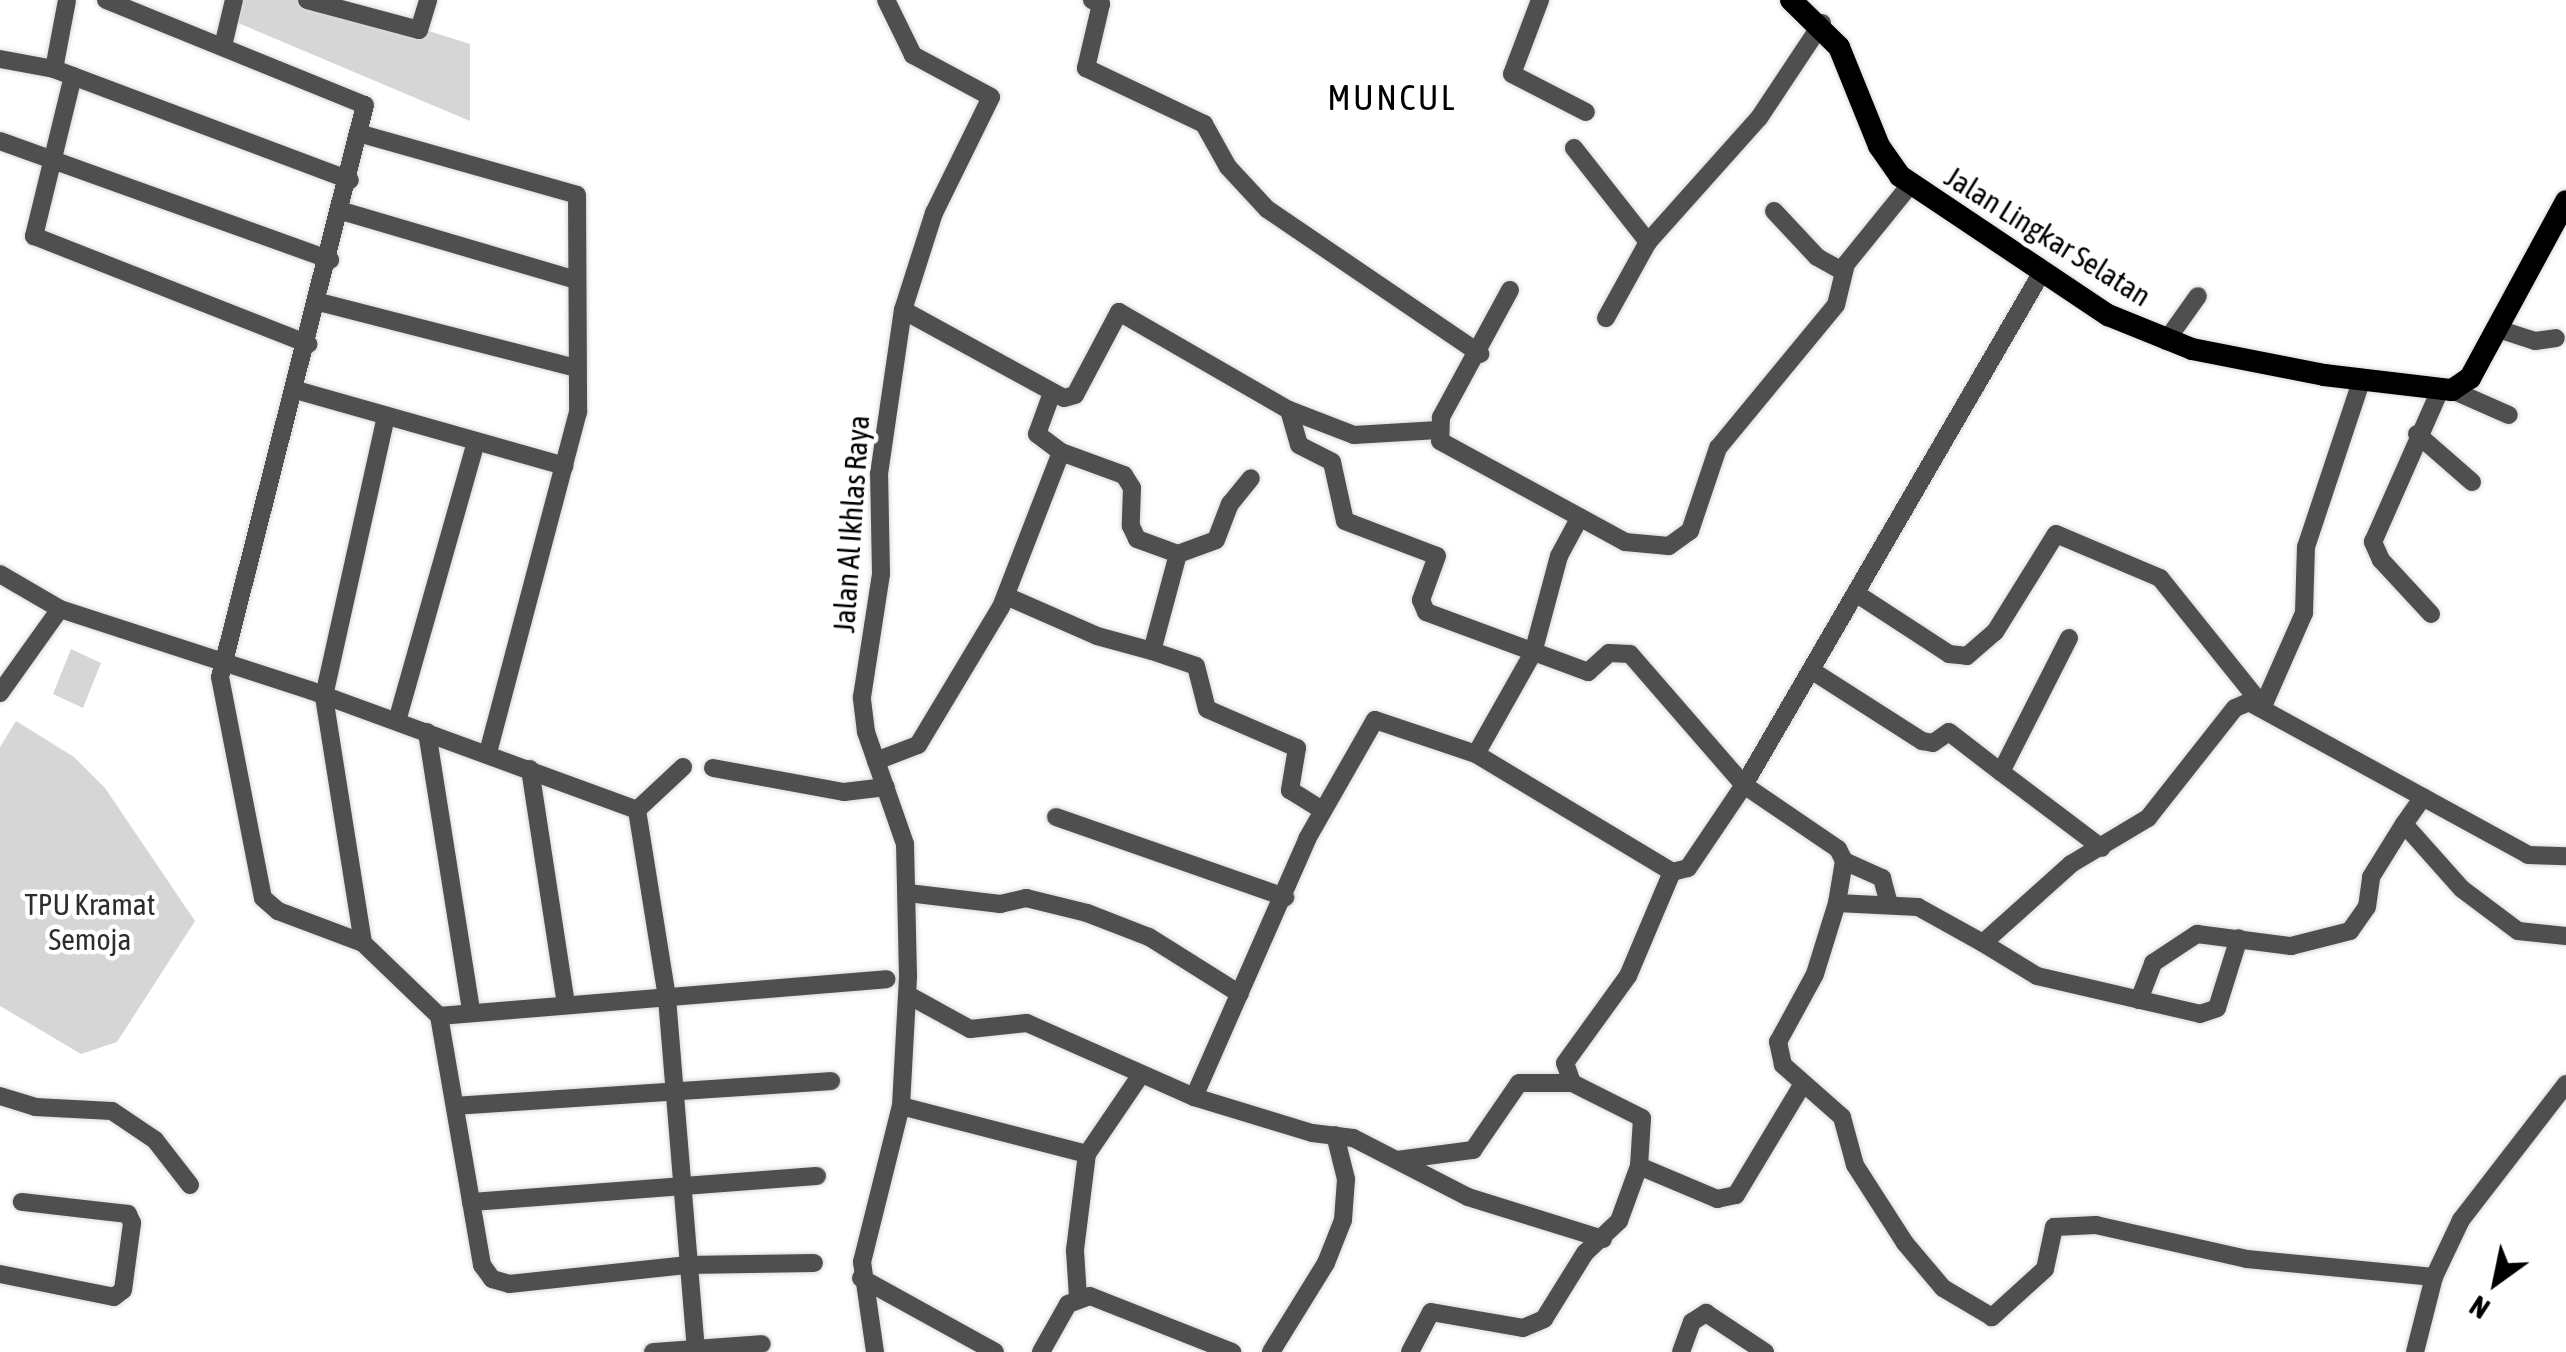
<!DOCTYPE html>
<html>
<head>
<meta charset="utf-8">
<style>
  body { margin:0 }
  #map { position:relative; width:2566px; height:1352px; overflow:hidden; background:#fff; font-family:"Asap Condensed",sans-serif }
  div>[style] { position:absolute }
  [style*='--x'] { left:calc(var(--x)*1px); top:calc(var(--y)*1px); width:calc(var(--w)*1px); rotate:calc(var(--a)*1deg) }
  .green>* { inset:0; background:#d6d6d6 }
  .roads { filter:drop-shadow(0 0 2px #dbdbdb) drop-shadow(0 0 2px #dbdbdb) }
  .minor>* { height:18px; margin:-9px; padding:0 9px; transform-origin:9px; border-radius:9px; background:#4f4f4f }
  .major>* { height:22px; margin:-11px; padding:0 11px; transform-origin:11px; border-radius:11px; background:#000 }
  span { translate:-50% -50%; white-space:nowrap; text-align:center; line-height:1.15; -webkit-text-stroke:9px #fff; paint-order:stroke }
  .street-label { font-size:30px; color:#000 }
  .park-label { font-size:30px; color:#2d2d2d }
  .quarter-label { font-size:35px; color:#000; letter-spacing:2.5px }
  .north { position:absolute; left:2446px; top:1232px; width:100px; height:100px; -webkit-text-stroke:8px #fff; paint-order:stroke; rotate:213deg; font-size:28px; font-weight:700; line-height:40px; text-align:center; color:#000 }
  .north::after { content:''; display:block; margin:auto; width:35px; height:45px; background:#000; clip-path:polygon(50% 0,100% 100%,50% 72%,0 100%) }
</style>
</head>
<body>
<div id="map">
  <div class="green">
    <div style="clip-path:polygon(227px 0,330px 0,470px 44px,470px 121px,224px 17px)"></div>
    <div style="clip-path:polygon(71px 649px,101px 663px,83px 708px,53px 694px)"></div>
    <div style="clip-path:polygon(16px 721px,74px 757px,105px 788px,195px 921px,117px 1042px,81px 1054px,0 1006px,0 747px)"></div>
  </div>
  <div class="roads">
    <div class="minor">
      <div style="--x:106;--y:0;--w:279;--a:22.1"></div>
      <div style="--x:365;--y:105;--w:590;--a:104.22"></div>
      <div style="--x:220;--y:677;--w:225;--a:79"></div>
      <div style="--x:263;--y:898;--w:20;--a:41"></div>
      <div style="--x:278;--y:911;--w:91;--a:20.6"></div>
      <div style="--x:363;--y:943;--w:105;--a:43.8"></div>
      <div style="--x:439;--y:1016;--w:253;--a:80.2"></div>
      <div style="--x:482;--y:1265;--w:17;--a:54"></div>
      <div style="--x:492;--y:1279;--w:18;--a:16"></div>
      <div style="--x:509;--y:1284;--w:178;--a:-6.1"></div>
      <div style="--x:686;--y:1265;--w:128;--a:-0.9"></div>
      <div style="--x:307;--y:0;--w:116;--a:15"></div>
      <div style="--x:419;--y:30;--w:31;--a:-73"></div>
      <div style="--x:1092;--y:0;--w:10;--a:24"></div>
      <div style="--x:1101;--y:4;--w:66;--a:103.2"></div>
      <div style="--x:1086;--y:68;--w:131;--a:25.4"></div>
      <div style="--x:1204;--y:124;--w:49;--a:60.8"></div>
      <div style="--x:1228;--y:167;--w:57;--a:47.1"></div>
      <div style="--x:1267;--y:209;--w:258;--a:34.2"></div>
      <div style="--x:1540;--y:0;--w:79;--a:110.7"></div>
      <div style="--x:1512;--y:74;--w:83;--a:27.2"></div>
      <div style="--x:223;--y:46;--w:47;--a:-76.6"></div>
      <div style="--x:0;--y:59;--w:55;--a:10.5"></div>
      <div style="--x:54;--y:69;--w:316;--a:20.6"></div>
      <div style="--x:54;--y:69;--w:70;--a:-79.3"></div>
      <div style="--x:73;--y:76;--w:165;--a:103.7"></div>
      <div style="--x:34;--y:236;--w:295;--a:21.5"></div>
      <div style="--x:362;--y:134;--w:223;--a:15.8"></div>
      <div style="--x:577;--y:195;--w:217;--a:89.7"></div>
      <div style="--x:578;--y:412;--w:353;--a:104.8"></div>
      <div style="--x:0;--y:141;--w:351;--a:19.8"></div>
      <div style="--x:1574;--y:148;--w:120;--a:51.8"></div>
      <div style="--x:342;--y:211;--w:241;--a:16.4"></div>
      <div style="--x:1774;--y:211;--w:63;--a:46.9"></div>
      <div style="--x:1817;--y:257;--w:29;--a:29"></div>
      <div style="--x:1510;--y:290;--w:145;--a:118.5"></div>
      <div style="--x:1441;--y:417;--w:24;--a:92"></div>
      <div style="--x:1440;--y:441;--w:211;--a:28.6"></div>
      <div style="--x:1625;--y:542;--w:44;--a:5.2"></div>
      <div style="--x:1669;--y:546;--w:26;--a:-36"></div>
      <div style="--x:1690;--y:531;--w:88;--a:-71.4"></div>
      <div style="--x:1718;--y:448;--w:185;--a:-50.5"></div>
      <div style="--x:1836;--y:305;--w:42;--a:-76.3"></div>
      <div style="--x:1846;--y:264;--w:102;--a:-51"></div>
      <div style="--x:319;--y:302;--w:262;--a:14.4"></div>
      <div style="--x:903;--y:310;--w:183;--a:28.7"></div>
      <div style="--x:1064;--y:398;--w:11;--a:-15"></div>
      <div style="--x:1075;--y:395;--w:94;--a:-62.1"></div>
      <div style="--x:1119;--y:312;--w:196;--a:30"></div>
      <div style="--x:1289;--y:410;--w:36;--a:74"></div>
      <div style="--x:1299;--y:445;--w:37;--a:27"></div>
      <div style="--x:1332;--y:462;--w:60;--a:77.6"></div>
      <div style="--x:1345;--y:521;--w:98;--a:20.8"></div>
      <div style="--x:1437;--y:556;--w:47;--a:110"></div>
      <div style="--x:1421;--y:600;--w:13;--a:67"></div>
      <div style="--x:1426;--y:612;--w:173;--a:20.3"></div>
      <div style="--x:1588;--y:672;--w:28;--a:-42"></div>
      <div style="--x:1609;--y:653;--w:21;--a:3"></div>
      <div style="--x:1630;--y:654;--w:174;--a:49"></div>
      <div style="--x:1744;--y:785;--w:114;--a:34.2"></div>
      <div style="--x:1838;--y:849;--w:13;--a:63"></div>
      <div style="--x:1844;--y:861;--w:43;--a:99.5"></div>
      <div style="--x:1606;--y:318;--w:87;--a:-61.1"></div>
      <div style="--x:1648;--y:242;--w:166;--a:-48.2"></div>
      <div style="--x:1759;--y:118;--w:114;--a:-56.4"></div>
      <div style="--x:2498;--y:329;--w:39;--a:18"></div>
      <div style="--x:2535;--y:341;--w:21;--a:-8"></div>
      <div style="--x:2166;--y:341;--w:55;--a:-54.6"></div>
      <div style="--x:296;--y:390;--w:279;--a:15.8"></div>
      <div style="--x:2452;--y:390;--w:62;--a:23.7"></div>
      <div style="--x:1289;--y:410;--w:70;--a:21"></div>
      <div style="--x:1354;--y:435;--w:84;--a:-3.4"></div>
      <div style="--x:2417;--y:434;--w:73;--a:41.1"></div>
      <div style="--x:1061;--y:452;--w:67;--a:20.1"></div>
      <div style="--x:1124;--y:475;--w:15;--a:58"></div>
      <div style="--x:1132;--y:488;--w:38;--a:92"></div>
      <div style="--x:1131;--y:526;--w:14;--a:65"></div>
      <div style="--x:1137;--y:539;--w:44;--a:20.1"></div>
      <div style="--x:1178;--y:554;--w:100;--a:105"></div>
      <div style="--x:1152;--y:651;--w:46;--a:18.8"></div>
      <div style="--x:1196;--y:666;--w:44;--a:75.7"></div>
      <div style="--x:1207;--y:709;--w:98;--a:23.4"></div>
      <div style="--x:1297;--y:748;--w:43;--a:99.5"></div>
      <div style="--x:1290;--y:790;--w:38;--a:32"></div>
      <div style="--x:1178;--y:554;--w:40;--a:-20.2"></div>
      <div style="--x:1216;--y:540;--w:39;--a:-69"></div>
      <div style="--x:1230;--y:504;--w:33;--a:-51"></div>
      <div style="--x:0;--y:574;--w:69;--a:30.3"></div>
      <div style="--x:60;--y:609;--w:265;--a:18"></div>
      <div style="--x:312;--y:691;--w:346;--a:20.1"></div>
      <div style="--x:1857;--y:594;--w:110;--a:33.1"></div>
      <div style="--x:1949;--y:654;--w:18;--a:6"></div>
      <div style="--x:1967;--y:656;--w:37;--a:-41"></div>
      <div style="--x:1995;--y:632;--w:115;--a:-58.1"></div>
      <div style="--x:2056;--y:534;--w:113;--a:22.9"></div>
      <div style="--x:2160;--y:578;--w:164;--a:51.2"></div>
      <div style="--x:1006;--y:596;--w:99;--a:23.7"></div>
      <div style="--x:1097;--y:636;--w:57;--a:15.3"></div>
      <div style="--x:2431;--y:614;--w:74;--a:-132.8"></div>
      <div style="--x:2381;--y:560;--w:20;--a:-114"></div>
      <div style="--x:2373;--y:542;--w:166;--a:-66.2"></div>
      <div style="--x:2069;--y:638;--w:150;--a:116.9"></div>
      <div style="--x:2001;--y:772;--w:126;--a:37"></div>
      <div style="--x:1811;--y:670;--w:132;--a:32.6"></div>
      <div style="--x:1922;--y:741;--w:11;--a:10"></div>
      <div style="--x:1933;--y:743;--w:19;--a:-35"></div>
      <div style="--x:1949;--y:732;--w:66;--a:37.6"></div>
      <div style="--x:0;--y:693;--w:103;--a:-54.5"></div>
      <div style="--x:2263;--y:706;--w:102;--a:-66.2"></div>
      <div style="--x:2304;--y:613;--w:66;--a:-88.3"></div>
      <div style="--x:2306;--y:547;--w:177;--a:-71.6"></div>
      <div style="--x:397;--y:721;--w:290;--a:-74.2"></div>
      <div style="--x:427;--y:732;--w:281;--a:81"></div>
      <div style="--x:1476;--y:754;--w:116;--a:-60.6"></div>
      <div style="--x:1533;--y:653;--w:100;--a:-75"></div>
      <div style="--x:1559;--y:556;--w:44;--a:-61.7"></div>
      <div style="--x:876;--y:761;--w:45;--a:-20.9"></div>
      <div style="--x:918;--y:745;--w:161;--a:-59"></div>
      <div style="--x:1001;--y:607;--w:166;--a:-68.8"></div>
      <div style="--x:1061;--y:452;--w:30;--a:-143"></div>
      <div style="--x:1037;--y:434;--w:44;--a:-69.9"></div>
      <div style="--x:713;--y:768;--w:133;--a:10.4"></div>
      <div style="--x:844;--y:792;--w:42;--a:-6.8"></div>
      <div style="--x:530;--y:769;--w:238;--a:81.3"></div>
      <div style="--x:2423;--y:797;--w:33;--a:125"></div>
      <div style="--x:2404;--y:824;--w:87;--a:48.3"></div>
      <div style="--x:2462;--y:889;--w:70;--a:36.9"></div>
      <div style="--x:2518;--y:931;--w:48;--a:5.9"></div>
      <div style="--x:637;--y:810;--w:190;--a:80.9"></div>
      <div style="--x:667;--y:998;--w:355;--a:85.3"></div>
      <div style="--x:637;--y:810;--w:63;--a:-43.1"></div>
      <div style="--x:1056;--y:817;--w:243;--a:19.3"></div>
      <div style="--x:1844;--y:861;--w:42;--a:24.1"></div>
      <div style="--x:1882;--y:878;--w:24;--a:75"></div>
      <div style="--x:908;--y:893;--w:93;--a:6.8"></div>
      <div style="--x:1000;--y:904;--w:27;--a:-13"></div>
      <div style="--x:1026;--y:898;--w:63;--a:13.8"></div>
      <div style="--x:1087;--y:913;--w:66;--a:21.2"></div>
      <div style="--x:1149;--y:937;--w:107;--a:32.1"></div>
      <div style="--x:363;--y:943;--w:250;--a:-99"></div>
      <div style="--x:324;--y:696;--w:287;--a:-77.5"></div>
      <div style="--x:1983;--y:943;--w:63;--a:31.4"></div>
      <div style="--x:2037;--y:976;--w:167;--a:13.1"></div>
      <div style="--x:2200;--y:1014;--w:18;--a:-19"></div>
      <div style="--x:2217;--y:1008;--w:73;--a:-72.6"></div>
      <div style="--x:908;--y:995;--w:71;--a:28.7"></div>
      <div style="--x:970;--y:1029;--w:57;--a:-6"></div>
      <div style="--x:1027;--y:1023;--w:183;--a:23.9"></div>
      <div style="--x:2139;--y:1000;--w:40;--a:-69"></div>
      <div style="--x:2153;--y:963;--w:53;--a:-33.4"></div>
      <div style="--x:2197;--y:934;--w:95;--a:7.3"></div>
      <div style="--x:2291;--y:946;--w:61;--a:-14.3"></div>
      <div style="--x:2350;--y:931;--w:29;--a:-55"></div>
      <div style="--x:2367;--y:907;--w:30;--a:-82"></div>
      <div style="--x:2371;--y:877;--w:62;--a:-58.1"></div>
      <div style="--x:439;--y:1016;--w:449;--a:-4.7"></div>
      <div style="--x:0;--y:1096;--w:37;--a:17"></div>
      <div style="--x:35;--y:1107;--w:77;--a:3"></div>
      <div style="--x:112;--y:1111;--w:52;--a:34"></div>
      <div style="--x:155;--y:1140;--w:57;--a:52.1"></div>
      <div style="--x:455;--y:1106;--w:377;--a:-3.8"></div>
      <div style="--x:901;--y:1106;--w:192;--a:14.5"></div>
      <div style="--x:1397;--y:1160;--w:77;--a:-7.5"></div>
      <div style="--x:1473;--y:1150;--w:81;--a:-55.5"></div>
      <div style="--x:1519;--y:1083;--w:53;--a:0"></div>
      <div style="--x:1639;--y:1166;--w:48;--a:-86.4"></div>
      <div style="--x:1642;--y:1118;--w:78;--a:-153.4"></div>
      <div style="--x:1572;--y:1083;--w:21;--a:-109"></div>
      <div style="--x:1565;--y:1063;--w:107;--a:-54.1"></div>
      <div style="--x:1628;--y:976;--w:113;--a:-67.1"></div>
      <div style="--x:1672;--y:872;--w:16;--a:-14"></div>
      <div style="--x:1688;--y:868;--w:100;--a:-56"></div>
      <div style="--x:1744;--y:785;--w:593;--a:-59.85"></div>
      <div style="--x:471;--y:1202;--w:347;--a:-4.3"></div>
      <div style="--x:1603;--y:1239;--w:141;--a:-162.7"></div>
      <div style="--x:1468;--y:1197;--w:129;--a:-152.8"></div>
      <div style="--x:1353;--y:1138;--w:41;--a:-173"></div>
      <div style="--x:1312;--y:1133;--w:123;--a:-163"></div>
      <div style="--x:1194;--y:1097;--w:282;--a:-66.3"></div>
      <div style="--x:1307;--y:839;--w:137;--a:-60.3"></div>
      <div style="--x:1375;--y:720;--w:107;--a:18.6"></div>
      <div style="--x:1476;--y:754;--w:229;--a:31"></div>
      <div style="--x:0;--y:1274;--w:116;--a:11.4"></div>
      <div style="--x:114;--y:1297;--w:11;--a:-38"></div>
      <div style="--x:123;--y:1290;--w:68;--a:-82.3"></div>
      <div style="--x:132;--y:1223;--w:10;--a:-114"></div>
      <div style="--x:128;--y:1214;--w:107;--a:-173.5"></div>
      <div style="--x:2434;--y:1277;--w:188;--a:-174.5"></div>
      <div style="--x:2247;--y:1259;--w:155;--a:-167.3"></div>
      <div style="--x:2096;--y:1225;--w:42;--a:177.3"></div>
      <div style="--x:2054;--y:1227;--w:43;--a:102.1"></div>
      <div style="--x:2045;--y:1269;--w:72;--a:137.8"></div>
      <div style="--x:1992;--y:1317;--w:57;--a:-149.4"></div>
      <div style="--x:1943;--y:1288;--w:59;--a:-130.2"></div>
      <div style="--x:1905;--y:1243;--w:93;--a:-122.7"></div>
      <div style="--x:1855;--y:1165;--w:50;--a:-105.2"></div>
      <div style="--x:1842;--y:1117;--w:79;--a:-138.6"></div>
      <div style="--x:1783;--y:1065;--w:24;--a:-102"></div>
      <div style="--x:1778;--y:1042;--w:77;--a:-61.4"></div>
      <div style="--x:1815;--y:974;--w:74;--a:-72.8"></div>
      <div style="--x:1837;--y:903;--w:81;--a:2.8"></div>
      <div style="--x:1918;--y:907;--w:74;--a:29"></div>
      <div style="--x:1983;--y:943;--w:118;--a:-41.9"></div>
      <div style="--x:2071;--y:864;--w:90;--a:-30.9"></div>
      <div style="--x:2148;--y:818;--w:140;--a:-51.7"></div>
      <div style="--x:2235;--y:708;--w:15;--a:-23"></div>
      <div style="--x:2249;--y:702;--w:318;--a:28.7"></div>
      <div style="--x:2528;--y:855;--w:38;--a:2"></div>
      <div style="--x:861;--y:1278;--w:153;--a:28.9"></div>
      <div style="--x:1078;--y:1297;--w:47;--a:-93.7"></div>
      <div style="--x:1075;--y:1250;--w:97;--a:-82.9"></div>
      <div style="--x:1087;--y:1154;--w:94;--a:-55.8"></div>
      <div style="--x:653;--y:1352;--w:109;--a:-4.2"></div>
      <div style="--x:875;--y:1352;--w:91;--a:-98.2"></div>
      <div style="--x:862;--y:1262;--w:161;--a:-76"></div>
      <div style="--x:901;--y:1106;--w:130;--a:-86.9"></div>
      <div style="--x:908;--y:976;--w:132;--a:-91.3"></div>
      <div style="--x:905;--y:844;--w:119;--a:-109.2"></div>
      <div style="--x:866;--y:732;--w:35;--a:-97"></div>
      <div style="--x:862;--y:697;--w:124;--a:-81.2"></div>
      <div style="--x:881;--y:574;--w:100;--a:-91.1"></div>
      <div style="--x:879;--y:474;--w:166;--a:-81.7"></div>
      <div style="--x:903;--y:310;--w:102;--a:-72.3"></div>
      <div style="--x:934;--y:213;--w:129;--a:-63.8"></div>
      <div style="--x:991;--y:97;--w:89;--a:-151.7"></div>
      <div style="--x:913;--y:55;--w:61;--a:-116.1"></div>
      <div style="--x:1041;--y:1352;--w:55;--a:-60.6"></div>
      <div style="--x:1068;--y:1304;--w:23;--a:-20"></div>
      <div style="--x:1090;--y:1296;--w:153;--a:21.5"></div>
      <div style="--x:1271;--y:1352;--w:105;--a:-58.3"></div>
      <div style="--x:1326;--y:1263;--w:46;--a:-68.4"></div>
      <div style="--x:1343;--y:1220;--w:41;--a:-85.8"></div>
      <div style="--x:1346;--y:1179;--w:45;--a:-104"></div>
      <div style="--x:1410;--y:1352;--w:45;--a:-62.3"></div>
      <div style="--x:1431;--y:1312;--w:93;--a:9.9"></div>
      <div style="--x:1523;--y:1328;--w:23;--a:-23"></div>
      <div style="--x:1544;--y:1319;--w:78;--a:-58.2"></div>
      <div style="--x:1585;--y:1253;--w:47;--a:-43.3"></div>
      <div style="--x:1619;--y:1221;--w:59;--a:-70"></div>
      <div style="--x:1639;--y:1166;--w:85;--a:22.9"></div>
      <div style="--x:1717;--y:1199;--w:19;--a:-12"></div>
      <div style="--x:1736;--y:1195;--w:128;--a:-59"></div>
      <div style="--x:1681;--y:1352;--w:32;--a:-70"></div>
      <div style="--x:1692;--y:1322;--w:17;--a:-33"></div>
      <div style="--x:1706;--y:1313;--w:71;--a:33.5"></div>
      <div style="--x:2415;--y:1352;--w:77;--a:-75.8"></div>
      <div style="--x:2434;--y:1277;--w:63;--a:-64.7"></div>
      <div style="--x:2461;--y:1220;--w:172;--a:-52.3"></div>
    </div>
    <div class="major">
      <div style="--x:1791;--y:0;--w:67;--a:44.4"></div>
      <div style="--x:1839;--y:47;--w:107;--a:68"></div>
      <div style="--x:1879;--y:146;--w:37;--a:55"></div>
      <div style="--x:1900;--y:176;--w:250;--a:33.8"></div>
      <div style="--x:2108;--y:315;--w:91;--a:22"></div>
      <div style="--x:2192;--y:349;--w:135;--a:11.1"></div>
      <div style="--x:2324;--y:375;--w:129;--a:6.7"></div>
      <div style="--x:2452;--y:390;--w:22;--a:-34"></div>
      <div style="--x:2470;--y:378;--w:201;--a:-61.5"></div>
    </div>
  </div>
  <div class="street-label">
    <span style="left:2048px;top:236px;rotate:32deg">Jalan Lingkar Selatan</span>
    <span style="left:851px;top:524px;rotate:-86deg">Jalan Al Ikhlas Raya</span>
  </div>
  <div class="park-label">
    <span style="left:90px;top:921px">TPU Kramat<br>Semoja</span>
  </div>
  <div class="quarter-label">
    <span style="left:1392px;top:97px">MUNCUL</span>
  </div>
  <div class="north">N</div>
</div>
</body>
</html>
